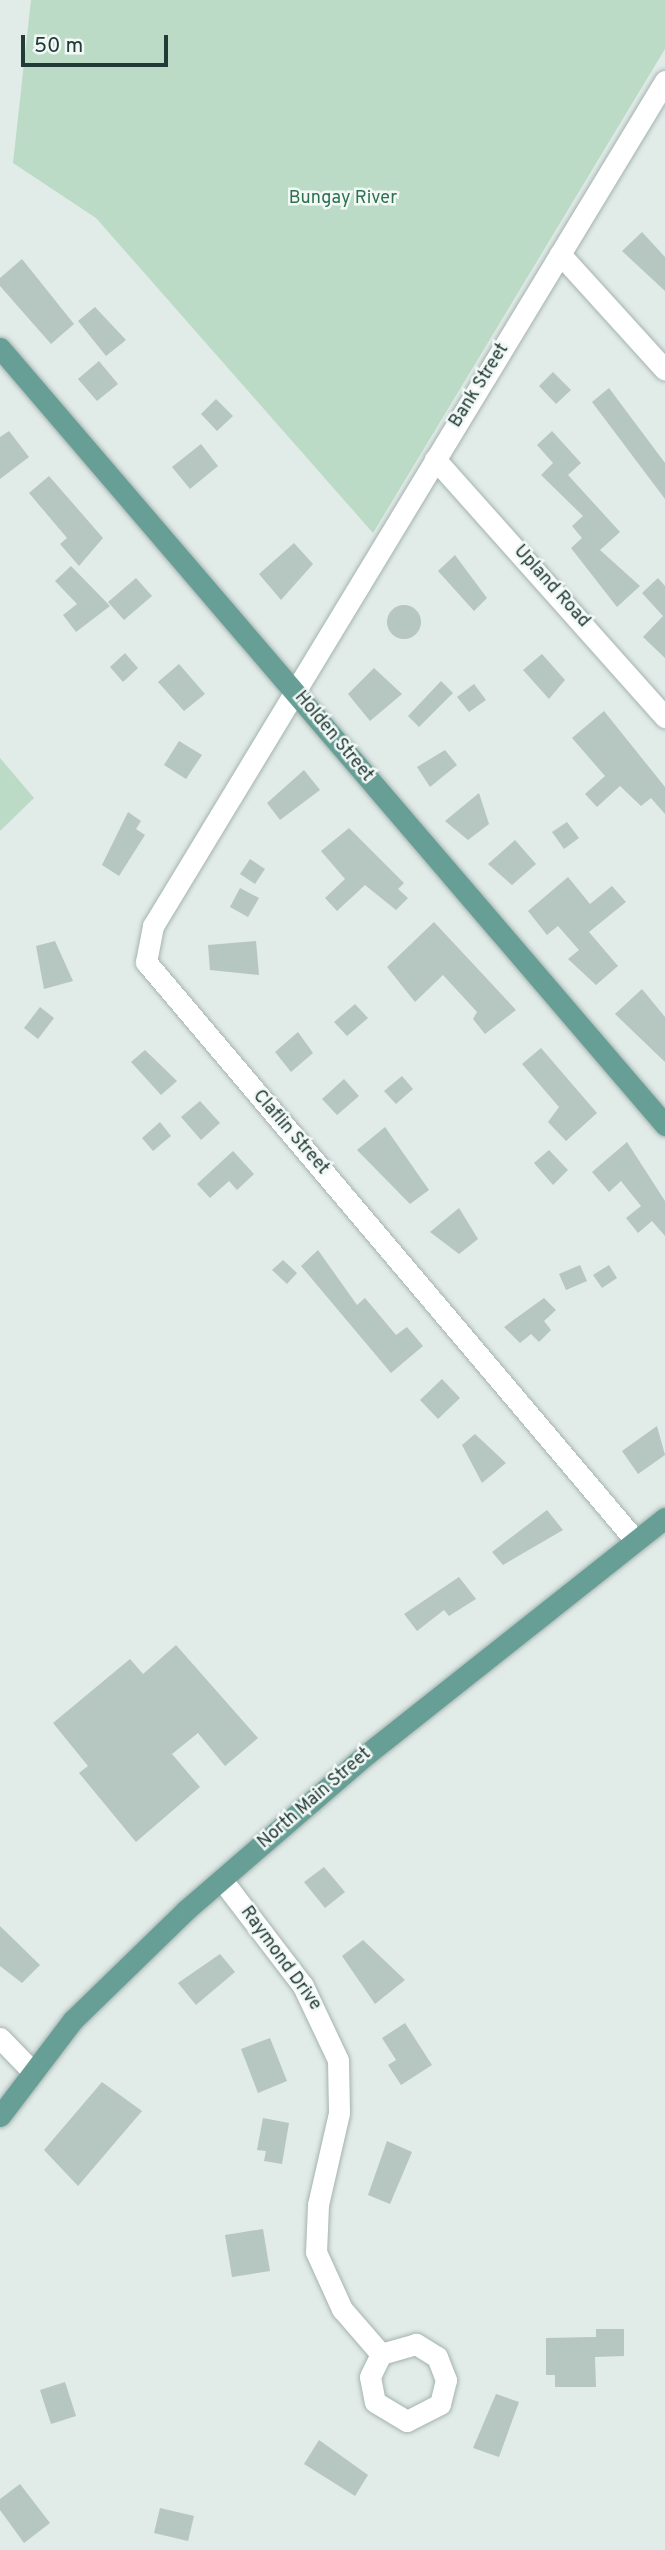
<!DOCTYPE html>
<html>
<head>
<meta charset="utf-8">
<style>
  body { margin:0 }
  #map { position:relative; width:665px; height:2550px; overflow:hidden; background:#e1ebe8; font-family:Overpass,sans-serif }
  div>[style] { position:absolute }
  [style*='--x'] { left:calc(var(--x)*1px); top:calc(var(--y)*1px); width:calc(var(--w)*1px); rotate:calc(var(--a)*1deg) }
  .green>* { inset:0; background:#bbdbc7 }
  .building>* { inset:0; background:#b6c6c1 }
  .round { border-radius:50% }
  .roads { filter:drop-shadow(0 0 2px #a4b3af) drop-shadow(0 0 2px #a4b3af) }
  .minor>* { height:21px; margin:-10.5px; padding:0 10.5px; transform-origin:10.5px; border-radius:10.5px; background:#fff }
  .major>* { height:21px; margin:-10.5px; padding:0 10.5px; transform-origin:10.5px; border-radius:10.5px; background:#679f97 }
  span { translate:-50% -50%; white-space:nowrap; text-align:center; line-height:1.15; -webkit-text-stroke:5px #f1f8f5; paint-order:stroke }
  .park-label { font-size:18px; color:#2e7050 }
  .street-label { font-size:18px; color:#223b37 }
  .scale { position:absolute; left:21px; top:35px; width:147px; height:32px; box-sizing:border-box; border:4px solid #223b37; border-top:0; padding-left:9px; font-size:21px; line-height:24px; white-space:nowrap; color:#223b37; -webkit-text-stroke:5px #f1f8f5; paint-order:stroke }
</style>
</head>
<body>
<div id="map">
  <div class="green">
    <div style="clip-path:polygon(31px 0,665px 0,665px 49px,373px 533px,96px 218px,13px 163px)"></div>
    <div style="clip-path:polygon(0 758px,34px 798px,0 831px)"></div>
  </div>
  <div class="building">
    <div style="clip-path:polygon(642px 232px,665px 257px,665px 291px,622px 251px)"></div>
    <div style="clip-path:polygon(22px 259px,74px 324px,51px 344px,0 286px,0 278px)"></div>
    <div style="clip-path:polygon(95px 307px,126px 340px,106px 356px,78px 321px)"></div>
    <div style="clip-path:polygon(99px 361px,118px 384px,97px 401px,78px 379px)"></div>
    <div style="clip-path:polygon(553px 372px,571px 390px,556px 404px,539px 386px)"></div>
    <div style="clip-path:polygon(609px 388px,665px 463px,665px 499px,592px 402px)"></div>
    <div style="clip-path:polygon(216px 399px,233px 416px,217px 431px,201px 414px)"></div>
    <div style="clip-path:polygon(9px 431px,29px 457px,0 479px,0 437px)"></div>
    <div style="clip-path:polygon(552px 431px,581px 463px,568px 475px,620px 532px,600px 550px,640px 586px,617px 607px,571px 548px,582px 538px,572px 526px,583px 516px,541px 475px,553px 463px,537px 445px)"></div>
    <div style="clip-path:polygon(201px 444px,218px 466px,190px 489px,172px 467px)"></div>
    <div style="clip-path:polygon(49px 476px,103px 538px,79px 566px,60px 544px,67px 538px,29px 493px)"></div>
    <div style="clip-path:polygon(294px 543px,313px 564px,281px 600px,259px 574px)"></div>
    <div style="clip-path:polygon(455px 555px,487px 598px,474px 611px,438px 571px)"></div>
    <div style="clip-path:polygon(71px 566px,110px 606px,76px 632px,63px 615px,77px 604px,55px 581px)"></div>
    <div style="clip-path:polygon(136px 578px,152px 596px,124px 620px,108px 602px)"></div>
    <div style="clip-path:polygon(658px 578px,665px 586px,665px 658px,643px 637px,663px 616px,642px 593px)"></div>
    <div class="round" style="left:387px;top:605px;width:34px;height:34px"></div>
    <div style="clip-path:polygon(125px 653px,138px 668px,123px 682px,110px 667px)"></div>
    <div style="clip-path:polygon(542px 654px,565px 680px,549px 699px,523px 670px)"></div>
    <div style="clip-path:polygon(179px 664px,205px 694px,184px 711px,158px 682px)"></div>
    <div style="clip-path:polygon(374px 668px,402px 694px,370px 721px,348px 694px)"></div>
    <div style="clip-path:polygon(441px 681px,453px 693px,419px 727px,408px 716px)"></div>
    <div style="clip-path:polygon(474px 684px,486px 700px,469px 712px,457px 697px)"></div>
    <div style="clip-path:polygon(604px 711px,665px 787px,665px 814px,651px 798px,641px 806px,620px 786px,597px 807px,585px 794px,605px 776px,572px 738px)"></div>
    <div style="clip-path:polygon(179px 741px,202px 755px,186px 779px,164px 765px)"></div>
    <div style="clip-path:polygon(445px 750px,457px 765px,430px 787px,417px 767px)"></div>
    <div style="clip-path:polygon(304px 770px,320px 790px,280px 820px,267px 803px)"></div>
    <div style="clip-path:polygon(479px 793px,489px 824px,468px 840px,445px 821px)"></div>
    <div style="clip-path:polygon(128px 812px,141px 821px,136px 829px,145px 835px,119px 876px,102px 865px)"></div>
    <div style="clip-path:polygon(567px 822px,579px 838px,564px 849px,552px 832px)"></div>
    <div style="clip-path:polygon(349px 828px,404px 883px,398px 889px,408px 898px,396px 910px,365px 885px,337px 911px,325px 898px,345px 879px,321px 851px)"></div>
    <div style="clip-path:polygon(515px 840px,536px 864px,512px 885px,488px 864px)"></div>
    <div style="clip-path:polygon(250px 859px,265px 869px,255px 884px,240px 874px)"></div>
    <div style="clip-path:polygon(568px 877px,590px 904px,612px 886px,626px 902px,589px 932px,618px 966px,596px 985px,568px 959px,579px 950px,558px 926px,547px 935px,528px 911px)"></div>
    <div style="clip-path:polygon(240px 888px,259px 898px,248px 917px,230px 907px)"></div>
    <div style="clip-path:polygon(434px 922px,516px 1010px,485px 1034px,473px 1019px,477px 1012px,443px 975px,415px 1002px,387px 967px)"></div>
    <div style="clip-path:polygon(55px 941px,73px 981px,44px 989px,36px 946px)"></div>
    <div style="clip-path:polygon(256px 941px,259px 975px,210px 970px,208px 945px)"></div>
    <div style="clip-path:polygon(642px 989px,665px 1017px,665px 1062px,615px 1014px)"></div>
    <div style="clip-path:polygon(355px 1004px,368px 1018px,347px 1036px,334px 1022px)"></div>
    <div style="clip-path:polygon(40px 1007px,54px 1018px,38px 1039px,24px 1028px)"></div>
    <div style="clip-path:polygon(298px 1032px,313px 1053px,291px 1072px,275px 1052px)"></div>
    <div style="clip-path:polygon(541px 1048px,597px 1113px,566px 1141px,548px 1122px,559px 1107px,522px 1064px)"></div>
    <div style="clip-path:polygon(145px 1050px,177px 1081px,161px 1095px,131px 1062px)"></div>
    <div style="clip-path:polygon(402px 1076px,413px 1089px,396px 1104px,384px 1091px)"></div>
    <div style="clip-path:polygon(344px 1079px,359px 1096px,337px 1115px,322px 1099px)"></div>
    <div style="clip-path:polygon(200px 1101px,220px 1123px,201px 1140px,181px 1117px)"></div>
    <div style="clip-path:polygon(160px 1122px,171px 1136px,153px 1151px,142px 1138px)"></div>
    <div style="clip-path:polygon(385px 1127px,429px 1190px,410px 1204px,357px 1150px)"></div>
    <div style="clip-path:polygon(627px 1142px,665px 1201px,665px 1236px,652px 1221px,638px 1233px,626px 1218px,641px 1206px,621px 1181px,609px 1192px,592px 1172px)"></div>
    <div style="clip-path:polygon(549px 1150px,568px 1170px,553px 1185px,534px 1163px)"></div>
    <div style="clip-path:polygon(233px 1151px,254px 1174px,237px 1190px,229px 1181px,210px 1198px,197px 1184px)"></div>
    <div style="clip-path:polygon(459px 1208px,478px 1239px,459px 1254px,430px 1232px)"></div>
    <div style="clip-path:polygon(318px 1250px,357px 1305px,365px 1298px,396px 1335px,407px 1327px,423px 1346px,391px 1373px,301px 1266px)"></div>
    <div style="clip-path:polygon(283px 1260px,297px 1273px,287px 1284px,272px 1270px)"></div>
    <div style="clip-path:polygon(580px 1265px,587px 1281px,566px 1290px,559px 1274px)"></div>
    <div style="clip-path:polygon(609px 1265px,617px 1278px,602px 1288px,593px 1275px)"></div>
    <div style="clip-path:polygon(544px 1298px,556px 1310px,544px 1321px,551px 1330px,539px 1342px,531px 1334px,520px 1343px,504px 1327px)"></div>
    <div style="clip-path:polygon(442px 1379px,460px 1398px,438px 1419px,420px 1400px)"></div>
    <div style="clip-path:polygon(657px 1426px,665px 1455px,638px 1474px,622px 1451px)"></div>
    <div style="clip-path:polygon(475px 1434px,506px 1463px,482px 1483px,462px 1445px)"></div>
    <div style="clip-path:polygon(547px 1510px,563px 1530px,503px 1565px,492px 1552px)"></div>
    <div style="clip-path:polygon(459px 1577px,476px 1599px,449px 1616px,444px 1610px,417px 1631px,404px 1614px)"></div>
    <div style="clip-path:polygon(176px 1645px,258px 1738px,225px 1766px,198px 1733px,172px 1754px,200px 1787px,136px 1842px,79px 1773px,88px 1766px,53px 1723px,130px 1659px,143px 1674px)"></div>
    <div style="clip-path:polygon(324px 1867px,345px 1892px,325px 1908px,304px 1882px)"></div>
    <div style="clip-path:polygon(0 1926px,40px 1965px,22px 1983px,0 1966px)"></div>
    <div style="clip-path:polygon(363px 1940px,405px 1980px,375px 2004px,342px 1956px)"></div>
    <div style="clip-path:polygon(220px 1954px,235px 1972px,196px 2005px,178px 1983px)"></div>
    <div style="clip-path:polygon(405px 2023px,432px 2065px,401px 2085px,388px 2065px,396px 2060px,382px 2038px)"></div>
    <div style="clip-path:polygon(270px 2038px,287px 2081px,258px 2093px,241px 2049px)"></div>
    <div style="clip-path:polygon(102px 2082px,142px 2111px,78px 2186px,44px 2150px)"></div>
    <div style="clip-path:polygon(263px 2118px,289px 2123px,282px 2164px,264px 2161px,266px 2151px,257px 2150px)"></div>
    <div style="clip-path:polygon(387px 2141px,412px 2152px,390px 2204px,368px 2195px)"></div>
    <div style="clip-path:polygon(263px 2229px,270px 2271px,232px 2277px,225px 2235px)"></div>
    <div style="clip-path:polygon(596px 2329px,624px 2329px,624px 2356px,595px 2357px,596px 2387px,555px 2387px,555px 2375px,546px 2375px,546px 2338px,596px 2337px)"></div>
    <div style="clip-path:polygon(65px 2382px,76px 2416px,51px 2424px,40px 2390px)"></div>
    <div style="clip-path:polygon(496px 2394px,519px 2402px,499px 2457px,473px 2448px)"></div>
    <div style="clip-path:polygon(319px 2440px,368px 2475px,355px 2496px,304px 2464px)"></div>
    <div style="clip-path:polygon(20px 2484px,50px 2523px,24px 2543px,0 2510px,0 2499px)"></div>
    <div style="clip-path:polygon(160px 2508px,194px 2516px,188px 2541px,154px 2533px)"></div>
  </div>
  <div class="roads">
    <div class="minor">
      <div style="--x:560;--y:254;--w:156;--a:47.8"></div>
      <div style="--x:435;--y:459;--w:346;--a:48.3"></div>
      <div style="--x:635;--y:1540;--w:757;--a:-130.23"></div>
      <div style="--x:146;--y:962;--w:37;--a:-79"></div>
      <div style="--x:153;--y:926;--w:988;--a:-58.79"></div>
      <div style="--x:222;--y:1880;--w:133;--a:52.6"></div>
      <div style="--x:303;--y:1986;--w:82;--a:64.7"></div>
      <div style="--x:338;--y:2060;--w:53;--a:88.9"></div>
      <div style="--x:339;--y:2113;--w:94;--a:102.9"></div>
      <div style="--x:318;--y:2205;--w:47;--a:92.4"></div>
      <div style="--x:316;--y:2252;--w:63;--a:65.5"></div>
      <div style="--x:342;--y:2309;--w:60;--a:49.1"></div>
      <div style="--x:381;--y:2354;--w:25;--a:116"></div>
      <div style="--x:370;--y:2377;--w:25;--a:79"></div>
      <div style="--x:375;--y:2402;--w:37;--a:31"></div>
      <div style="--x:407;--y:2421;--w:37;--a:-27"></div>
      <div style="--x:440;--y:2404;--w:25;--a:-76"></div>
      <div style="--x:446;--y:2380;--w:25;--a:-111"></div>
      <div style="--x:437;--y:2357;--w:25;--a:-148"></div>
      <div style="--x:416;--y:2344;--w:36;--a:164"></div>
      <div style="--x:0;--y:2038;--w:46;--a:45.9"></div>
    </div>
    <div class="major">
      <div style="--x:0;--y:348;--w:1023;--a:49.44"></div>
      <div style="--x:0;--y:2116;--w:121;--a:-52.8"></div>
      <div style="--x:73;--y:2020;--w:158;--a:-44.2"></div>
      <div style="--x:186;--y:1910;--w:239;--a:-40.8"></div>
      <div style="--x:367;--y:1754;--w:380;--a:-38.4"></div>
    </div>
  </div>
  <div class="park-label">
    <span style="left:343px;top:199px">Bungay River</span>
  </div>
  <div class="street-label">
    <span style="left:480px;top:386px;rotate:-58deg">Bank Street</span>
    <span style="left:551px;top:587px;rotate:48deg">Upland Road</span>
    <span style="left:333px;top:737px;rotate:50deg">Holden Street</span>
    <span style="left:290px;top:1133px;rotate:49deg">Claflin Street</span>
    <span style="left:315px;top:1799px;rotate:-41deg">North Main Street</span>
    <span style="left:280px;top:1959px;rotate:54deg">Raymond Drive</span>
  </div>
  <div class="scale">50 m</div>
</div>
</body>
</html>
